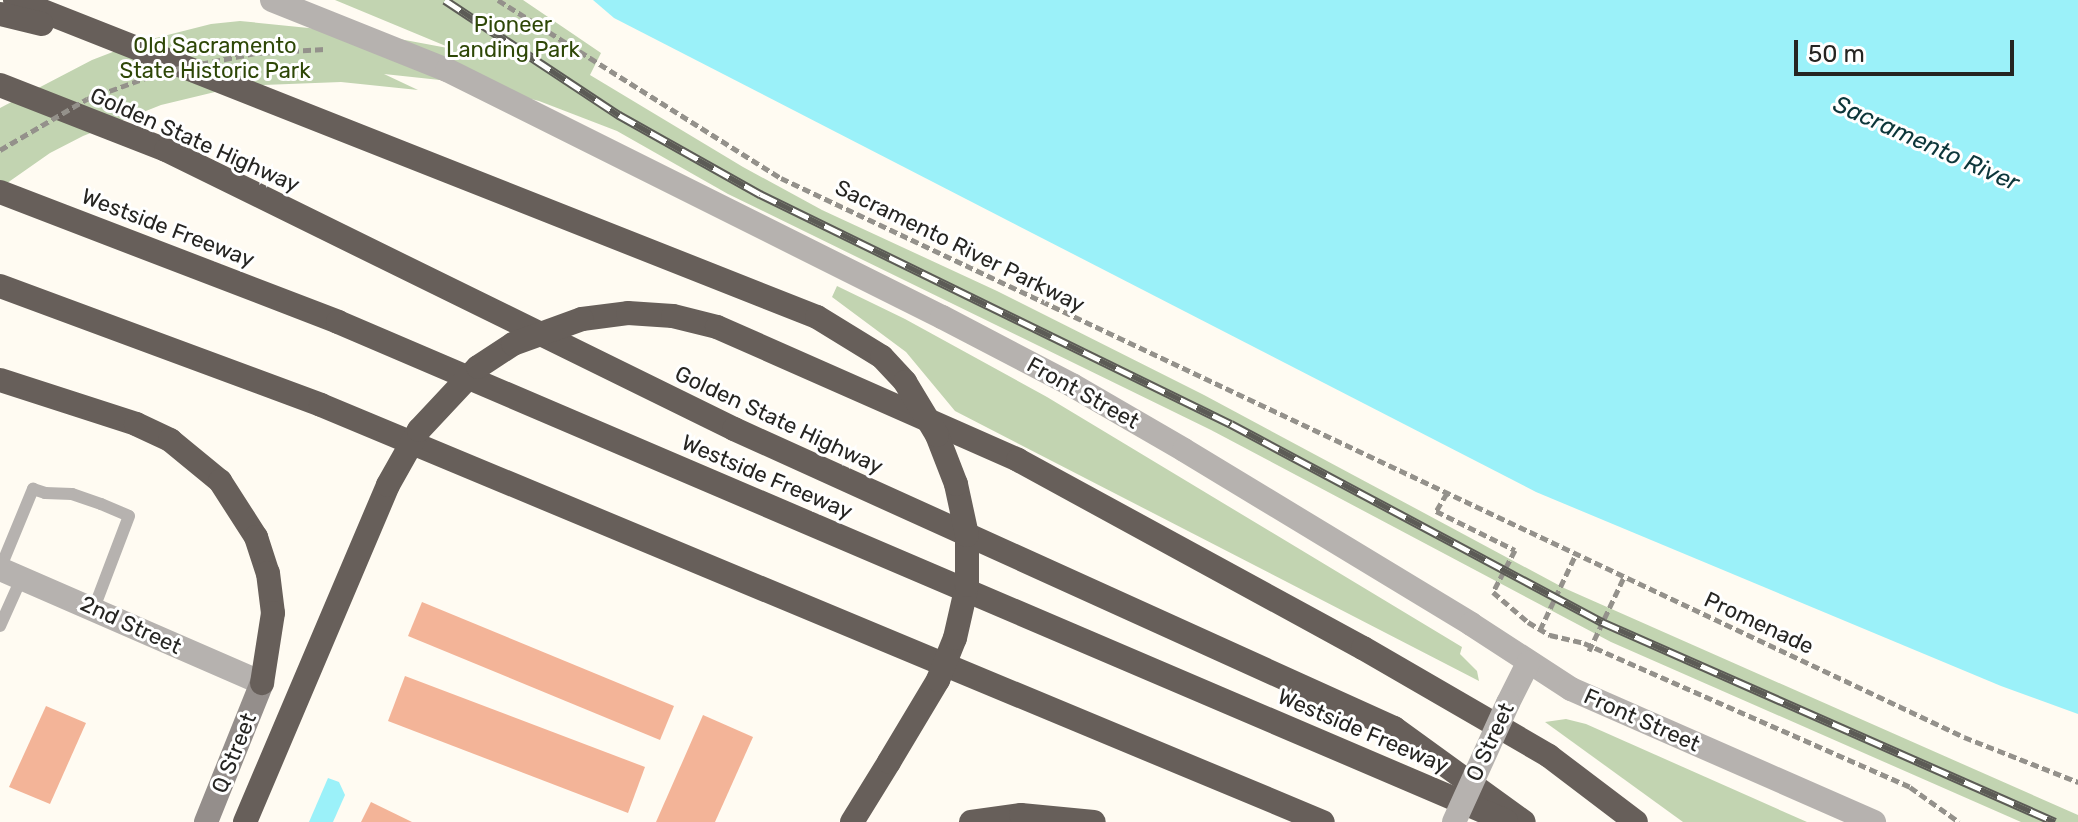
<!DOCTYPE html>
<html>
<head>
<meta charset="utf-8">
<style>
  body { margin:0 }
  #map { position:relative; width:2078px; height:822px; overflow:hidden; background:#fffbf2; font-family:Rubik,sans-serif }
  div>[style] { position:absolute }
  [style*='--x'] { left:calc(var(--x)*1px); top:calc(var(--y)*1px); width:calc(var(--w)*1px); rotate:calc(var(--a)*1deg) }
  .green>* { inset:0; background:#c2d4b1 }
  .water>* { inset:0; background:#9bf1f9 }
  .building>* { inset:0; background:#f3b498 }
  .path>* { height:5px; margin-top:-2.5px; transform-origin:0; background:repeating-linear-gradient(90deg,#94918b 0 8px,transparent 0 12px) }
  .lane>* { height:12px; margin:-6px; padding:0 6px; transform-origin:6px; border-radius:6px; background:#b6b2af }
  .street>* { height:24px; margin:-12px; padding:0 12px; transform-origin:12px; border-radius:12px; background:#b6b2af }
  .secondary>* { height:24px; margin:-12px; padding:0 12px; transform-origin:12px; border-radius:12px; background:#948e8b }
  .highway>* { height:24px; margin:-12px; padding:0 12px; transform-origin:12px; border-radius:12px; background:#675f5a }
  .rail>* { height:9px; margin-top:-4.5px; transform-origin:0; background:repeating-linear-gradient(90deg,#fff 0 18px,#5c5b56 0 36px); box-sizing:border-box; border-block:2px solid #5c5b56 }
  .path-bridge>* { height:5px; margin-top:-2.5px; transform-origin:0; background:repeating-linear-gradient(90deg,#94918b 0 8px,transparent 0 12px) }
  .street-bridge>* { height:24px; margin:-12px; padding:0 12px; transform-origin:12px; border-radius:12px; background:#b6b2af }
  .highway-bridge>* { height:24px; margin:-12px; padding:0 12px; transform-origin:12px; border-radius:12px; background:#675f5a }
  span { translate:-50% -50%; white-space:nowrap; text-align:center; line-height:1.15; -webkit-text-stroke:6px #fff; paint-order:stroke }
  .park-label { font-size:22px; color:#2e4707 }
  .street-label { font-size:22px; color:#262522 }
  .water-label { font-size:24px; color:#0c363a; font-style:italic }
  .scale { position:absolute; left:1794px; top:40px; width:220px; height:36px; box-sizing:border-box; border:4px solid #262522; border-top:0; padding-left:10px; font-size:24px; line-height:28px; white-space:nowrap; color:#262522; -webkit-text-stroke:6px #fff; paint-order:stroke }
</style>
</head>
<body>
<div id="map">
  <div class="green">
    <div style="clip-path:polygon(335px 0,523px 0,601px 53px,590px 75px,743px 167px,822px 210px,997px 291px,1204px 395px,1564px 588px,2078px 815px,2078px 822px,2021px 822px,1611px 642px,1211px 430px,728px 194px,617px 131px,539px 101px,468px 83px,384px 74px,418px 90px,341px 82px,263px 85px,215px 92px,161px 105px,83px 136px,50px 153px,0 188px,0 108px,92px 60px,136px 43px,211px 24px,240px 21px,378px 35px,453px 49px)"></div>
    <div style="clip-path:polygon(837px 286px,905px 319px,1047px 397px,1462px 647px,1460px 654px,1477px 671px,1479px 681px,955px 411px,906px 352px,832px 297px)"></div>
    <div style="clip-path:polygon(1566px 719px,1586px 724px,1807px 822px,1683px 822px,1545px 722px)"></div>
  </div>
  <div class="water">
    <div style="clip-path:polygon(593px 0,2078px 0,2078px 714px,2001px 686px,1536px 492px,614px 18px)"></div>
    <div style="clip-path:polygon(328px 778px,339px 782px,345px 795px,333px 822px,309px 822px)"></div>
  </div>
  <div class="building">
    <div style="clip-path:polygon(422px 602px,674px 706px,660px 740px,408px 636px)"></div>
    <div style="clip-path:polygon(405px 676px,645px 767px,628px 813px,388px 721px)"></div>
    <div style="clip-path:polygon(46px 706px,86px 723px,50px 804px,9px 787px)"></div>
    <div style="clip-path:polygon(703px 715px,753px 737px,715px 822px,656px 822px)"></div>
    <div style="clip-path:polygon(371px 802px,412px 822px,361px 822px)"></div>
  </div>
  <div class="path">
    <div style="--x:498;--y:0;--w:334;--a:32.2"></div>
    <div style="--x:781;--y:178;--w:1308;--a:25.29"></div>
    <div style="--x:1964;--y:737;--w:123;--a:21.5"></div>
    <div style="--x:1447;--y:493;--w:21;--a:121"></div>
    <div style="--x:1436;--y:511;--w:88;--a:26.3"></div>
    <div style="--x:1515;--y:550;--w:47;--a:117.6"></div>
    <div style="--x:1493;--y:592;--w:46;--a:40.6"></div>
    <div style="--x:1528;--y:622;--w:26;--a:31"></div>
    <div style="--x:1550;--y:635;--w:35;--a:13"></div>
    <div style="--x:1584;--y:643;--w:356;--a:23.8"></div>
    <div style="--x:1910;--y:787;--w:60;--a:35.5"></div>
    <div style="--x:1540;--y:630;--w:84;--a:-64.7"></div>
    <div style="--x:1589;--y:651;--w:82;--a:-64.7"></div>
  </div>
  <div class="lane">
    <div style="--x:0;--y:569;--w:87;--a:-67.6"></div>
    <div style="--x:33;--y:489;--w:13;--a:18"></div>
    <div style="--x:45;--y:493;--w:27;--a:2"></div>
    <div style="--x:72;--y:494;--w:31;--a:19"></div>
    <div style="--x:101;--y:504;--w:30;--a:23"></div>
    <div style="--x:129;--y:516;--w:98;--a:110.8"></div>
    <div style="--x:0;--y:626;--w:51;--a:-65.9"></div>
  </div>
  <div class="street">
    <div style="--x:272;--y:0;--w:188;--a:21.8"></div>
    <div style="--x:447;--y:70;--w:553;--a:26.52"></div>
    <div style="--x:942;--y:317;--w:147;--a:27.6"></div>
    <div style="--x:1072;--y:385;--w:129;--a:30.1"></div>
    <div style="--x:1184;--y:450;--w:336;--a:31.2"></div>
    <div style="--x:1471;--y:624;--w:119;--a:33"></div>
    <div style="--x:1571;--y:689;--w:331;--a:23.7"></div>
    <div style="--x:0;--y:569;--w:286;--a:23.5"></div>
    <div style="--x:1508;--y:703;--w:45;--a:-63.4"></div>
  </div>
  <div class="secondary">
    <div style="--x:206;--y:822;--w:150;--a:-68.1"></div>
  </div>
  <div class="highway">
    <div style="--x:15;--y:0;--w:862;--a:21.57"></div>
    <div style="--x:817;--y:317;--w:76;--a:31.6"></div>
    <div style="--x:882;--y:357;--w:34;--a:47"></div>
    <div style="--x:0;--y:14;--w:43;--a:13.4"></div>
    <div style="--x:0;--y:85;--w:178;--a:21.4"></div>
    <div style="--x:166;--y:150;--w:633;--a:26.16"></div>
    <div style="--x:734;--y:429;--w:725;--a:24.37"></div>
    <div style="--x:1394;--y:728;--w:160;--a:35.9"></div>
    <div style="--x:0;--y:192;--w:362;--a:21"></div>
    <div style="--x:338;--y:322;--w:1270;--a:23.13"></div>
    <div style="--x:0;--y:286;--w:342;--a:20.3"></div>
    <div style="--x:321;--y:405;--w:1085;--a:22.6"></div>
    <div style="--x:582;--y:319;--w:46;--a:-7.4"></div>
    <div style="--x:628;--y:313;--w:45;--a:3.8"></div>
    <div style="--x:673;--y:316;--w:45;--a:14"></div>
    <div style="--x:717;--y:327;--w:329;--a:23.8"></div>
    <div style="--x:1018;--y:460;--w:393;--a:28.6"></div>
    <div style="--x:1363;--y:648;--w:215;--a:30.1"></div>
    <div style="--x:1549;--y:756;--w:109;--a:37.2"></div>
    <div style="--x:0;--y:380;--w:143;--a:17.9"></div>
    <div style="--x:136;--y:424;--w:38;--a:25"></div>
    <div style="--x:170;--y:440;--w:65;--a:39.4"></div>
    <div style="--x:220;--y:481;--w:67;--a:57.3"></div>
    <div style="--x:256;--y:537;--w:38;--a:72"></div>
    <div style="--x:268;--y:573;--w:40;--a:82.9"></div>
    <div style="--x:273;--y:613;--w:71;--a:98.9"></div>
    <div style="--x:245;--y:822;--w:366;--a:-67"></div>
    <div style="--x:852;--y:822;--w:70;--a:-58.3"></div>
    <div style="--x:971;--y:822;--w:50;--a:-8"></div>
    <div style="--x:1021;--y:815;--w:73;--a:5.5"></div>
  </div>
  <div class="rail">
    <div style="--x:445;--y:0;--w:209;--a:33.5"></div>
    <div style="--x:619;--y:115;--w:162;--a:29.3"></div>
    <div style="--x:760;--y:194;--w:524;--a:26.03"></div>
    <div style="--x:1231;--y:424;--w:421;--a:28.1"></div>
    <div style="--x:1602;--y:622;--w:495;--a:23.8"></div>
  </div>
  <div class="path-bridge">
    <div style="--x:0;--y:150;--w:101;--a:-30.4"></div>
    <div style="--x:87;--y:99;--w:83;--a:-19.7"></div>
    <div style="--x:165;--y:71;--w:92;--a:-11.3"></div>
    <div style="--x:255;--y:53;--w:70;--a:-3.3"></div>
  </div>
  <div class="street-bridge">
    <div style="--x:1454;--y:822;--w:131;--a:-65.6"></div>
  </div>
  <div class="highway-bridge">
    <div style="--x:388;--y:485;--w:63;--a:-60.6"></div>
    <div style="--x:419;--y:430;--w:86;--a:-46.9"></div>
    <div style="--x:478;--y:367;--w:42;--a:-33.3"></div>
    <div style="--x:513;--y:344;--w:73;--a:-19.9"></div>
    <div style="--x:889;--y:762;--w:96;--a:-59.1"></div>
    <div style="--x:938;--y:680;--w:45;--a:-68"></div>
    <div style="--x:955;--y:638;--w:54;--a:-77.2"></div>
    <div style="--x:967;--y:585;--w:50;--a:-90"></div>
    <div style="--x:967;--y:535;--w:52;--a:-102.2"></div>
    <div style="--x:956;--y:484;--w:53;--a:-111.2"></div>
    <div style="--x:937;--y:435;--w:62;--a:-121.1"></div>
  </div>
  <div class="park-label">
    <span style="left:513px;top:37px">Pioneer<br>Landing Park</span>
    <span style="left:215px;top:58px">Old Sacramento<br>State Historic Park</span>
  </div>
  <div class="street-label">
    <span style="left:195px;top:140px;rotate:24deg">Golden State Highway</span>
    <span style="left:168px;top:228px;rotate:21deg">Westside Freeway</span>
    <span style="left:960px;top:246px;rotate:26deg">Sacramento River Parkway</span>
    <span style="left:1083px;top:393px;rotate:29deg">Front Street</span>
    <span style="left:779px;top:420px;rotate:25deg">Golden State Highway</span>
    <span style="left:767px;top:477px;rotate:23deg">Westside Freeway</span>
    <span style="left:1759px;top:623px;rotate:25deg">Promenade</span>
    <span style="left:131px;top:625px;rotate:25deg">2nd Street</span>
    <span style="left:1642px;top:720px;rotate:24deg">Front Street</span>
    <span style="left:1363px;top:731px;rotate:23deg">Westside Freeway</span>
    <span style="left:1490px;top:742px;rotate:-65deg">O Street</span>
    <span style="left:234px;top:753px;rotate:-68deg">Q Street</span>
  </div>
  <div class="water-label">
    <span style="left:1926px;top:144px;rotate:24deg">Sacramento River</span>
  </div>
  <div class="scale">50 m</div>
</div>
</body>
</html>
